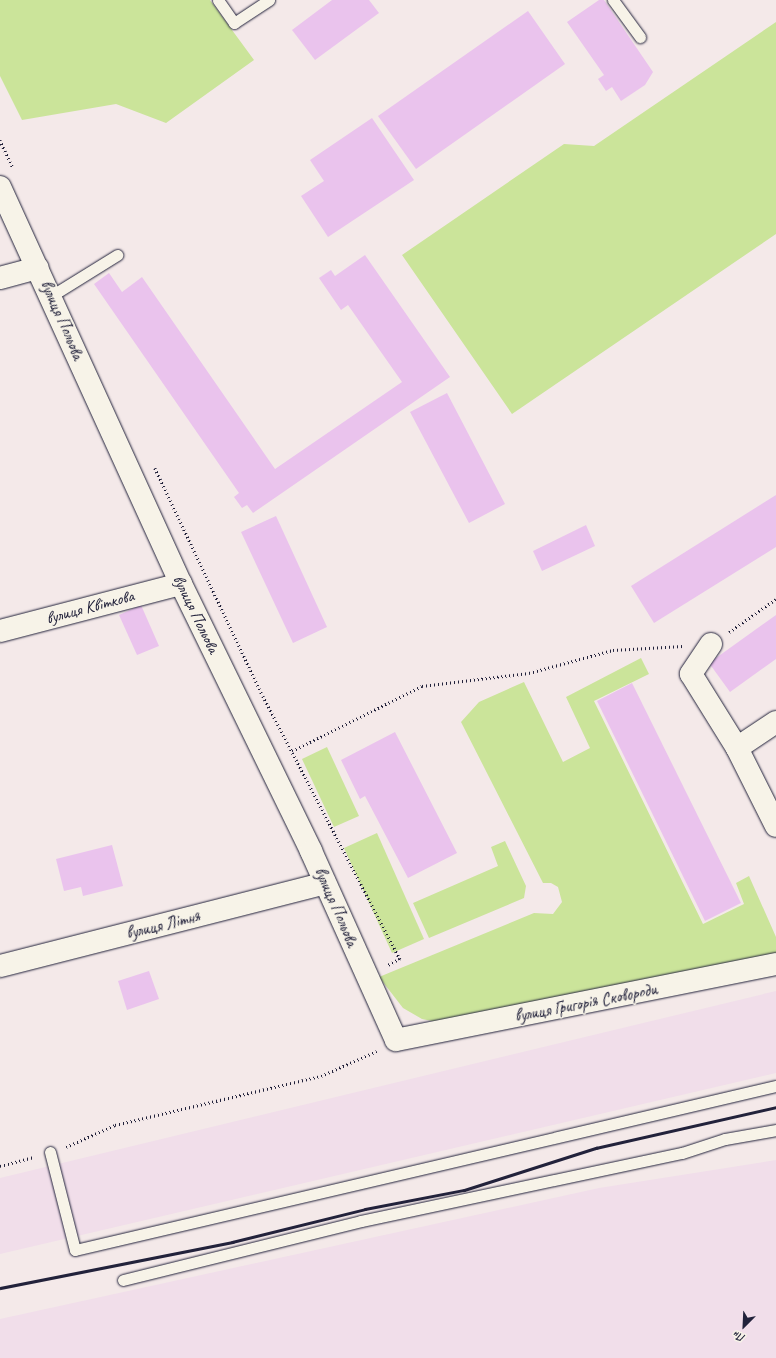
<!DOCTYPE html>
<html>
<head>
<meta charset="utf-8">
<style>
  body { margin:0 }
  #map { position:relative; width:776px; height:1358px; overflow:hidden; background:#f4e9e9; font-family:Caveat,sans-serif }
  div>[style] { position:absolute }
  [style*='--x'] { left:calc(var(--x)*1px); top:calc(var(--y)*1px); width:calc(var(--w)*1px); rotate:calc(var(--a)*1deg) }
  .built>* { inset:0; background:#f1deea }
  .green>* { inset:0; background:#cbe49a }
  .building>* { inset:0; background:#eac3ed }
  .path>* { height:2.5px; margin-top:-1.25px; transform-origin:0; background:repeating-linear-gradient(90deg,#22223b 0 1px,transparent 0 4px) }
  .roads { filter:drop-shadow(0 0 1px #22223b) drop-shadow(0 0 1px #22223b) }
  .lane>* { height:11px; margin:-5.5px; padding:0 5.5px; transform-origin:5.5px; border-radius:5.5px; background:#f7f3e8 }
  .street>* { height:22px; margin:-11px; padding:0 11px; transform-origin:11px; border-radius:11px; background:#f7f3e8 }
  .rail>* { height:3px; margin:-1.5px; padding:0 1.5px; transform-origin:1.5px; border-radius:1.5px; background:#22223b }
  span { translate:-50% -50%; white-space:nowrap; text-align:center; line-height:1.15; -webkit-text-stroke:3px #f7f3e8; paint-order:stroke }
  .street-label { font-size:17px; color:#22223b }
  .north { position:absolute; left:724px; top:1306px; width:40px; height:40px; -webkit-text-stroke:3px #f7f3e8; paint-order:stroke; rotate:204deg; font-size:11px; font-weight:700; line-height:16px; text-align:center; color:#22223b }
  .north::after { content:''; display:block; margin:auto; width:14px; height:18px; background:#22223b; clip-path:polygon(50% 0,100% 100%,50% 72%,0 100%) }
</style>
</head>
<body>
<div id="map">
  <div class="built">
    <div style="clip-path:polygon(776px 991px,776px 1073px,0 1254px,0 1178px)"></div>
    <div style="clip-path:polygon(776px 1160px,776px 1358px,0 1358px,0 1319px,599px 1188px)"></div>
  </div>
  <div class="green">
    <div style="clip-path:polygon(0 0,210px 0,254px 60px,166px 123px,116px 104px,22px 120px,0 76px)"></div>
    <div style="clip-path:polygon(776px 22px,776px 234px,512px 414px,402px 255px,564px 144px,594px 146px)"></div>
    <div style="clip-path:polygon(641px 658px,649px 674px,594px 701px,703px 924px,744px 904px,736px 883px,749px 876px,776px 937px,776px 953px,460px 1018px,437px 1022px,422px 1019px,403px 1008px,379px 977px,534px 913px,553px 914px,562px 902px,558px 887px,551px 883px,543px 883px,461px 722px,479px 702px,524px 682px,563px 762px,590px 748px,566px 697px)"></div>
    <div style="clip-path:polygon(327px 747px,359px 816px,334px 827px,302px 759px)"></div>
    <div style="clip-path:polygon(377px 833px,424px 939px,392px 953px,344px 848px)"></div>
    <div style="clip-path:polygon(505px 841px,526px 886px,524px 898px,429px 938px,413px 903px,498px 866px,491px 847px)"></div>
  </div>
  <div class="building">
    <div style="clip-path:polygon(332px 0,369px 0,379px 13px,315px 60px,292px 30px)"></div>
    <div style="clip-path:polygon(599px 0,604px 0,653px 72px,645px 85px,621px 101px,612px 87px,606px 91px,598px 79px,604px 75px,567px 22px)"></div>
    <div style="clip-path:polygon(528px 11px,565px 64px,416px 169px,378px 116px)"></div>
    <div style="clip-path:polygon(372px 118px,414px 180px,328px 237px,301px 196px,324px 181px,310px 160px)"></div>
    <div style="clip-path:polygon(365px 255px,450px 377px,253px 513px,247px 505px,242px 508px,234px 497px,239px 493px,94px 284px,109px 273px,122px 292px,142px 277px,275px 469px,402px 382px,348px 305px,341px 310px,319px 278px,331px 270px,335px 276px)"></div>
    <div style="clip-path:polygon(447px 393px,505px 504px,469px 523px,410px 412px)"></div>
    <div style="clip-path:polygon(776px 495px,776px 547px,654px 623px,631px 586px)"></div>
    <div style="clip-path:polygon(276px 516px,327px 627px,293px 643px,241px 532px)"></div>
    <div style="clip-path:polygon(586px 525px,595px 546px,542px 571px,533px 551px)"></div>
    <div style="clip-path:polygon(141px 605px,159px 646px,137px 655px,119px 615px)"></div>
    <div style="clip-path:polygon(776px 615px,776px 659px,730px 692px,709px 663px)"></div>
    <div style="clip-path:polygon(632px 683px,741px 903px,705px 921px,597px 701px)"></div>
    <div style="clip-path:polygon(395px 732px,457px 853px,408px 878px,365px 796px,360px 799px,341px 760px)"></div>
    <div style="clip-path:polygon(112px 845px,123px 886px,83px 896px,81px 887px,64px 891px,56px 859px)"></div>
    <div style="clip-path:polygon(149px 971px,159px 999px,127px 1010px,118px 981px)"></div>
  </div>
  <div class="path">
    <div style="--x:0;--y:140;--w:31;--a:65"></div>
    <div style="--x:155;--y:468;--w:252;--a:64.7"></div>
    <div style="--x:263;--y:696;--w:297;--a:62.5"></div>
    <div style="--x:400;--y:959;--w:15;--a:152"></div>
    <div style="--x:729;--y:632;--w:57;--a:-35.1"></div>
    <div style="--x:292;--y:751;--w:145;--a:-26.6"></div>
    <div style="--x:422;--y:686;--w:108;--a:-6.9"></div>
    <div style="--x:529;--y:673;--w:87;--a:-15.3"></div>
    <div style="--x:613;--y:650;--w:70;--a:-3.3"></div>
    <div style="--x:66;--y:1147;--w:54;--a:-24.2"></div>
    <div style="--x:115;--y:1125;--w:212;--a:-13.4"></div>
    <div style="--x:321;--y:1076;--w:61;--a:-24.1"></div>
    <div style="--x:0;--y:1166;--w:35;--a:-15"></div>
  </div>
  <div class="roads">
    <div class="lane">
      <div style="--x:218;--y:0;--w:28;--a:55"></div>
      <div style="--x:234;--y:23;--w:42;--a:-33.3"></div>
      <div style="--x:613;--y:0;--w:46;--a:53.9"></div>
      <div style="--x:51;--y:296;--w:78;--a:-31.8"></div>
      <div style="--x:50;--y:1152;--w:101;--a:75.7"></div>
      <div style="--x:75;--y:1250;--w:720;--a:-13.17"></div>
      <div style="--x:123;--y:1280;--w:245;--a:-13.9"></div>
      <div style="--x:361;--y:1221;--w:328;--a:-12"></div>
      <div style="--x:682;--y:1153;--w:45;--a:-18"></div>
      <div style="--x:725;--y:1139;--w:52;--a:-10"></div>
    </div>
    <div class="street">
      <div style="--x:0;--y:187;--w:436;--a:65.5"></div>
      <div style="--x:181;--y:584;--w:297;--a:64"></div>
      <div style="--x:311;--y:851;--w:207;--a:65.8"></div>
      <div style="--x:396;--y:1040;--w:388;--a:-11.3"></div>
      <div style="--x:0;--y:278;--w:39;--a:-15"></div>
      <div style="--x:0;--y:631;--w:187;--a:-14.6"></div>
      <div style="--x:711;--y:644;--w:36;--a:124"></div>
      <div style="--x:691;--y:674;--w:87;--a:58.1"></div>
      <div style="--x:737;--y:748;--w:87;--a:63.4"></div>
      <div style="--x:737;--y:748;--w:47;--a:-33.7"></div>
      <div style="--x:0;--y:966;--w:335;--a:-14.3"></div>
    </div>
  </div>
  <div class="rail">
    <div style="--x:0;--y:1288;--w:237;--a:-11.2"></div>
    <div style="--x:232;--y:1242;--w:137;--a:-13.9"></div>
    <div style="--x:365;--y:1209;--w:101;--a:-10.9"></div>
    <div style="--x:464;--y:1190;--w:139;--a:-17.7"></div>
    <div style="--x:596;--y:1148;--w:185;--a:-12.8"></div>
  </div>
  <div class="street-label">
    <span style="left:62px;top:320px;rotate:66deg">вулиця Польова</span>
    <span style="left:90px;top:607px;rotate:-15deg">вулиця Квіткова</span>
    <span style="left:196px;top:614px;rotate:64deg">вулиця Польова</span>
    <span style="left:336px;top:907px;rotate:66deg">вулиця Польова</span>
    <span style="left:163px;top:925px;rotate:-14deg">вулиця Літня</span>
    <span style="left:586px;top:1003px;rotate:-11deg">вулиця Григорія Сковороди</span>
  </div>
  <div class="north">Пн</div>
</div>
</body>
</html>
